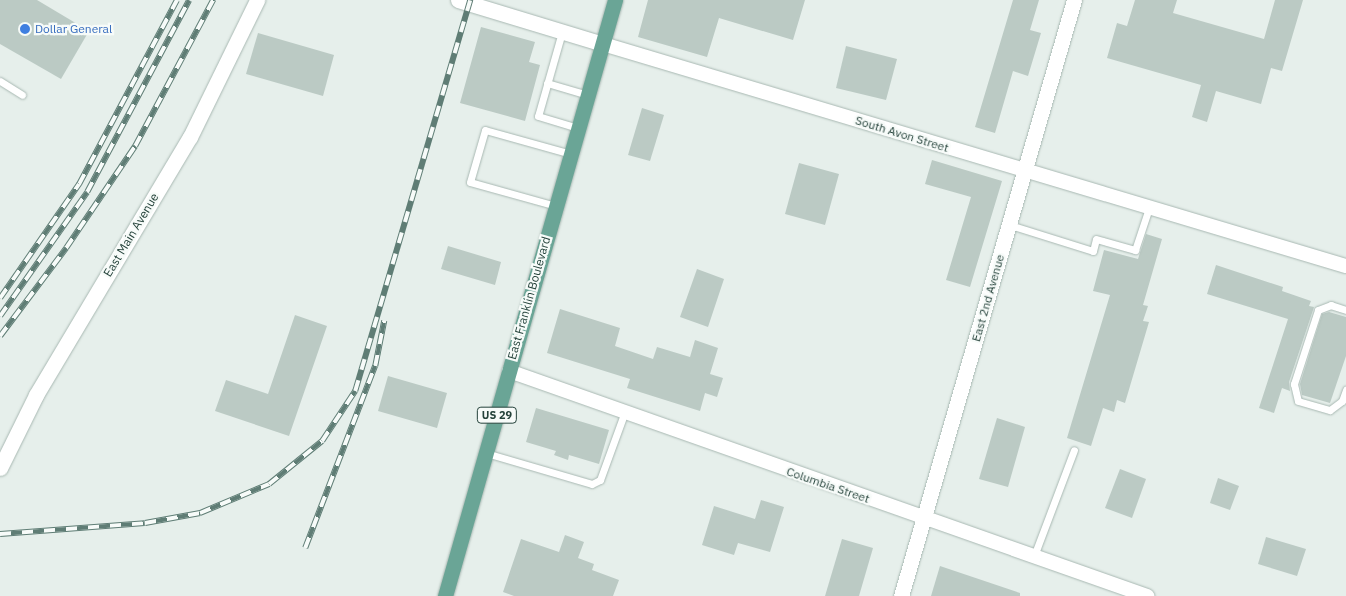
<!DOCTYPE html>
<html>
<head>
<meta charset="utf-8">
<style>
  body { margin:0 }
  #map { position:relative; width:1346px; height:596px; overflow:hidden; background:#e6efeb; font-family:"IBM Plex Sans",sans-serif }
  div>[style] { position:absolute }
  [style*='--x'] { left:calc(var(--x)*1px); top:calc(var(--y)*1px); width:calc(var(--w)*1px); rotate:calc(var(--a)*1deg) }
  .building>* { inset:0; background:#bbcac4 }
  .roads { filter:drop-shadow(0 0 1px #a8b8b2) drop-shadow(0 0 1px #a8b8b2) }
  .service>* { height:7px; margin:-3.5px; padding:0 3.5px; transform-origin:3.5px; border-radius:3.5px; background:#fff }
  .minor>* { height:14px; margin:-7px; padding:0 7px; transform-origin:7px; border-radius:7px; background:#fff }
  .tertiary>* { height:15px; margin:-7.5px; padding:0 7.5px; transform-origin:7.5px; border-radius:7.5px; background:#fff }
  .primary>* { height:15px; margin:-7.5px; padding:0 7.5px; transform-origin:7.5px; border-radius:7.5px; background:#6aa596 }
  .rail>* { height:5.5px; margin-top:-2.75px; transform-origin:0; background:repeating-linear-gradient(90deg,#f7fbf9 0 11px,#5f7d75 0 22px); box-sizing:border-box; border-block:1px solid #5f7d75 }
  .dots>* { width:14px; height:14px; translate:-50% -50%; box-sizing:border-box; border:2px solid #f7fbf9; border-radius:50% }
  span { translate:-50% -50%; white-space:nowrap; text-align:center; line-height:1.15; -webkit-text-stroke:4.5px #f7fbf9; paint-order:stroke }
  .shield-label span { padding:1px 4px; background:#f7fbf9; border:1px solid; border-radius:4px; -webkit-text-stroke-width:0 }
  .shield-label { font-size:11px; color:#24423a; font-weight:700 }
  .shop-label { font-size:12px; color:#366cbe }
  .left { translate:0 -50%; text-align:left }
  .street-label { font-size:12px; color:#24423a }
</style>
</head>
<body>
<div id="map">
  <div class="building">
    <div style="clip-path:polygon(0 0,37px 0,89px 31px,61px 79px,0 44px)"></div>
    <div style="clip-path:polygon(648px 0,805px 0,793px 40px,719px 18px,707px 57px,638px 37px)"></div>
    <div style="clip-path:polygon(1013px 0,1039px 0,1030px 30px,1041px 33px,1028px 76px,1013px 71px,995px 133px,975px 127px)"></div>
    <div style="clip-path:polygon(1135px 0,1177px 0,1173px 13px,1264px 39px,1275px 0,1303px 0,1282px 71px,1271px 68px,1261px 104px,1216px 91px,1207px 122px,1192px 117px,1201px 85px,1107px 58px,1117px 23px,1127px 26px)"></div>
    <div style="clip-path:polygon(481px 27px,535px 42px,529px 62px,540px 65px,525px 121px,460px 103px)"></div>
    <div style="clip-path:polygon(258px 33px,334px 55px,323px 96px,246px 74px)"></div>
    <div style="clip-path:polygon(846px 46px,897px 59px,886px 100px,836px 88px)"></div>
    <div style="clip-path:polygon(642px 108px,664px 115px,650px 161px,628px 155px)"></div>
    <div style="clip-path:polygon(932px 160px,1002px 181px,970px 287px,946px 280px,971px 197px,925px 184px)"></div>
    <div style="clip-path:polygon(799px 163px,839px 174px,825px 225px,785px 214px)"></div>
    <div style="clip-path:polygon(1146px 234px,1162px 239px,1143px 305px,1148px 306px,1143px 321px,1149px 322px,1125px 403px,1117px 400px,1114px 412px,1103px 408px,1091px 446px,1067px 438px,1110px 295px,1093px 291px,1104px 250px,1138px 259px)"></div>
    <div style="clip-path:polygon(448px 246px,501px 262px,495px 285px,441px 269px)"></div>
    <div style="clip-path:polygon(1216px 265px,1283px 287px,1282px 291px,1311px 301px,1309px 306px,1314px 307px,1289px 382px,1290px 391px,1282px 388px,1274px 413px,1259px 408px,1288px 319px,1207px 294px)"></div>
    <div style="clip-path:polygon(697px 269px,724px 279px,708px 327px,680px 317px)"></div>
    <div style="clip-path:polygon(560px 309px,620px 328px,615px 346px,653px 359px,657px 347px,690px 357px,695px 340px,718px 348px,710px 374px,723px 378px,717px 397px,705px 393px,700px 411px,627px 388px,630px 379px,547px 353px)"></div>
    <div style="clip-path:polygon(1329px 312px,1346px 317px,1346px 356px,1330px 403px,1302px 395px,1300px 384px,1322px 314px)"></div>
    <div style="clip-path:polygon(295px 315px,327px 326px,289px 436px,215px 411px,226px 380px,268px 394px)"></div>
    <div style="clip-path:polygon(388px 376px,447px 393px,437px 428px,378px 411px)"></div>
    <div style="clip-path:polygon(536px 408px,609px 430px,599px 464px,569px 455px,568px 460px,554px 455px,556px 451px,526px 442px)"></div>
    <div style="clip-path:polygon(997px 418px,1025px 427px,1008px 487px,979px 479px)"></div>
    <div style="clip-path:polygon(1120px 469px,1146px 479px,1132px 518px,1105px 508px)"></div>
    <div style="clip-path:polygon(1218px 478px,1239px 486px,1230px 510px,1210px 503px)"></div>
    <div style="clip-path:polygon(761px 500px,784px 507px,770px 552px,738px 543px,734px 555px,702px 545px,714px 506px,755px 519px)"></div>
    <div style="clip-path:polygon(565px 535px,584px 542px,578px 558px,594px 564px,592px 570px,619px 580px,613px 596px,514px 596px,503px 592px,521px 539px,559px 552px)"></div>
    <div style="clip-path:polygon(1266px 537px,1306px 549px,1297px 576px,1258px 564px)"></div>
    <div style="clip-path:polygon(842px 539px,873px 548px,859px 596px,825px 596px)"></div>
    <div style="clip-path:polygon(940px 566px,1020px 593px,1020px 596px,931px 596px)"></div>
  </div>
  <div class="roads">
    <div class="service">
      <div style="--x:562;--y:32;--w:87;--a:105.9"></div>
      <div style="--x:538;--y:116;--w:42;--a:16.7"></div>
      <div style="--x:0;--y:81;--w:26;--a:32"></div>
      <div style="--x:547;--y:83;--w:43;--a:16.3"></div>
      <div style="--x:556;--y:206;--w:89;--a:-164.4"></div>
      <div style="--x:470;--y:182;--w:54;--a:-73.9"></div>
      <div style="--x:485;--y:130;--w:89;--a:15.6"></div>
      <div style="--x:1010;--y:225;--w:87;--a:17.4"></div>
      <div style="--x:1093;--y:251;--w:12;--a:-76"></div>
      <div style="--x:1096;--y:239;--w:41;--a:15.8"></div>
      <div style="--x:1135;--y:250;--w:44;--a:-71.6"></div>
      <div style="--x:1346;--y:310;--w:16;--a:-162"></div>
      <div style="--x:1331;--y:305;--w:14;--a:159"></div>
      <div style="--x:1318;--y:310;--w:78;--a:108"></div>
      <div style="--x:1294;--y:384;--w:17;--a:77"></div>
      <div style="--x:1298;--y:401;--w:33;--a:16"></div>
      <div style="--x:1330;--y:410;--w:15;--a:-37"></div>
      <div style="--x:1342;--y:401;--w:12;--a:-70"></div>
      <div style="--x:486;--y:453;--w:110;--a:16.3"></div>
      <div style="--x:592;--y:484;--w:9;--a:-27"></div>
      <div style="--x:600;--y:480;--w:70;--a:-70"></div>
      <div style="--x:1034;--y:556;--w:113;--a:-69.3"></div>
    </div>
    <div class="minor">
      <div style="--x:603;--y:44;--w:775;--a:16.64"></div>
      <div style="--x:509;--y:371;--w:677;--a:19.43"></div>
    </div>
    <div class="tertiary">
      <div style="--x:458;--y:0;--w:152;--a:16.9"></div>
      <div style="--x:0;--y:468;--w:81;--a:-63.7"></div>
      <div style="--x:36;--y:395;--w:300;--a:-59.2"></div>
      <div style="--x:190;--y:137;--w:153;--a:-63.9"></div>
      <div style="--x:901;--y:596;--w:621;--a:-73.81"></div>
    </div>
    <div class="primary">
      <div style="--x:445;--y:596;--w:620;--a:-74.08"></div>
    </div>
  </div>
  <div class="rail">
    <div style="--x:0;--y:298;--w:139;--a:-55.3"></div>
    <div style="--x:79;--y:184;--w:208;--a:-62"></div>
    <div style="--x:0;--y:316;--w:151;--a:-54.9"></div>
    <div style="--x:87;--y:192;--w:217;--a:-62"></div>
    <div style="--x:0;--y:336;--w:110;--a:-53.1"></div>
    <div style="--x:66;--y:248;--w:123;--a:-55.9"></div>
    <div style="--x:135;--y:146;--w:166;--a:-61.9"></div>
    <div style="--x:0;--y:534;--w:145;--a:-4.3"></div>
    <div style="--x:145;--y:523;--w:56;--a:-10.3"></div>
    <div style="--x:200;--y:513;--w:75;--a:-22.8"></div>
    <div style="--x:269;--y:484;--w:68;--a:-39.1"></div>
    <div style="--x:322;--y:441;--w:60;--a:-56.6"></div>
    <div style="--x:355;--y:391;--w:408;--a:-73.6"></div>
    <div style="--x:305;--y:548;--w:195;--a:-69"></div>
    <div style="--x:375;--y:366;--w:46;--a:-78.7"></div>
  </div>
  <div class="dots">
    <div style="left:25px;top:29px;background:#3f7fe0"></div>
  </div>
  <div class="shield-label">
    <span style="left:497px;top:415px">US 29</span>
  </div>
  <div class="shop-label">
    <span class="left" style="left:35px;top:29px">Dollar General</span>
  </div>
  <div class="street-label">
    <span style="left:902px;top:134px;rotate:17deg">South Avon Street</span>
    <span style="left:131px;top:235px;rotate:-59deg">East Main Avenue</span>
    <span style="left:529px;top:298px;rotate:-74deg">East Franklin Boulevard</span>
    <span style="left:988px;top:298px;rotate:-74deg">East 2nd Avenue</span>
    <span style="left:828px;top:485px;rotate:19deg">Columbia Street</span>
  </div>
</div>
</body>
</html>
